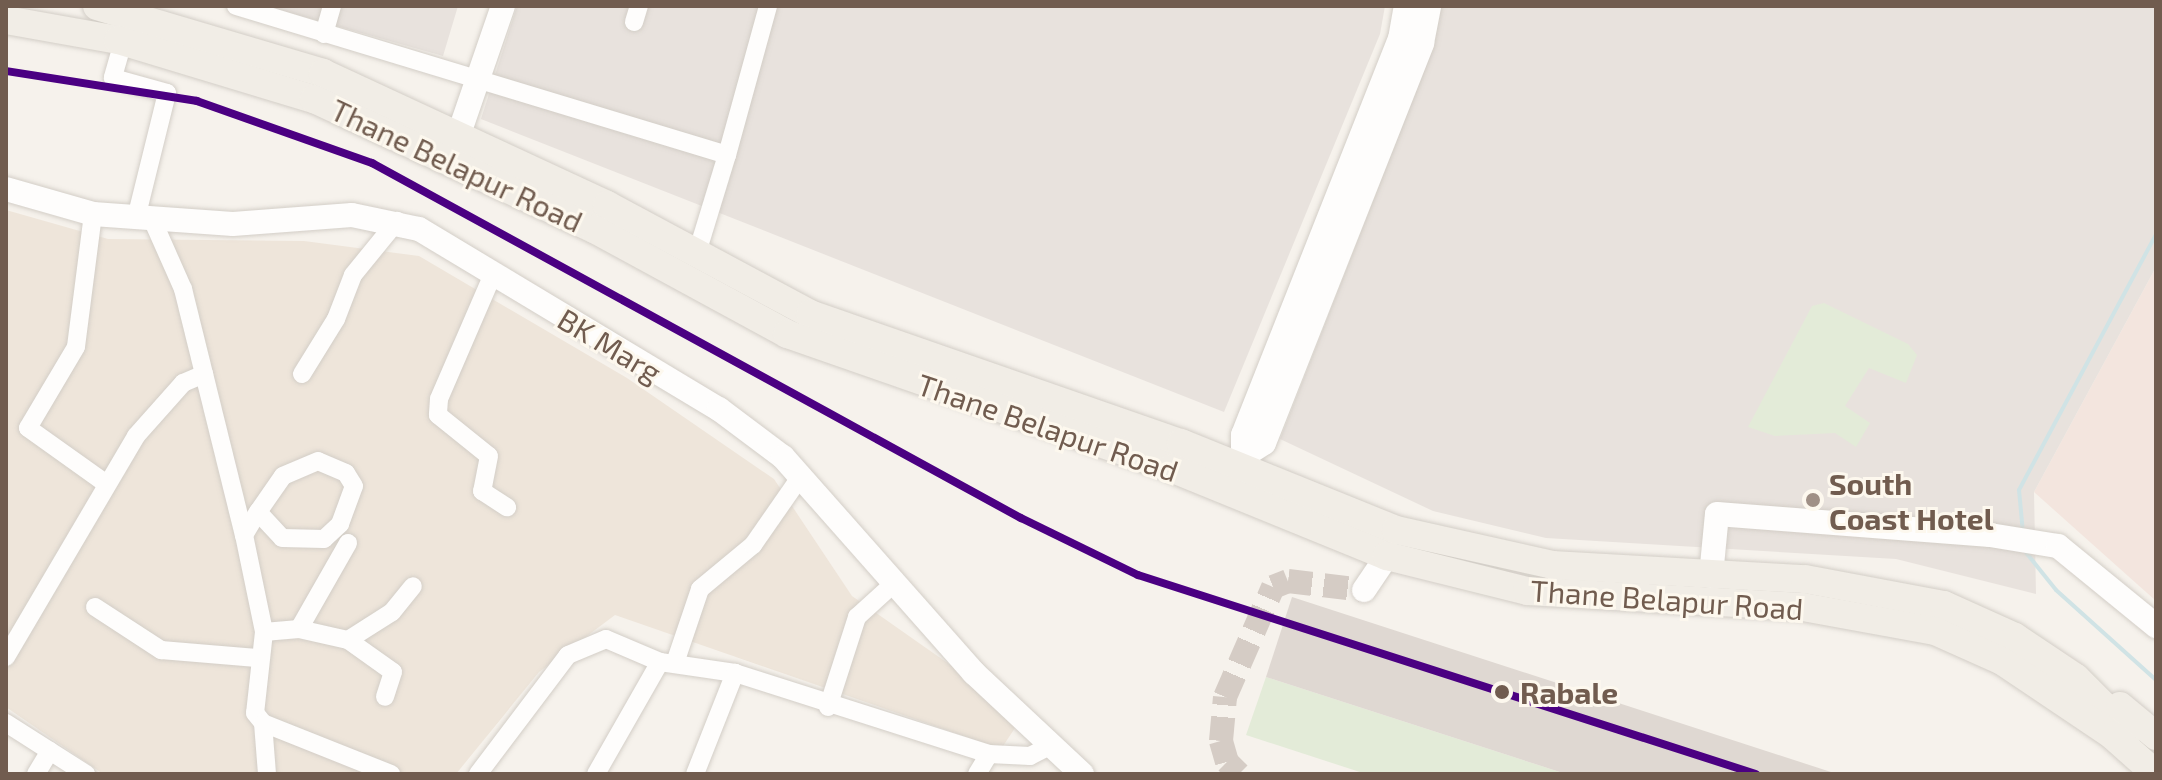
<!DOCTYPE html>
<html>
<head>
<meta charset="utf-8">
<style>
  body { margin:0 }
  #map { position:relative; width:2162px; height:780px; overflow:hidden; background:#f6f2ec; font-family:"Exo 2",sans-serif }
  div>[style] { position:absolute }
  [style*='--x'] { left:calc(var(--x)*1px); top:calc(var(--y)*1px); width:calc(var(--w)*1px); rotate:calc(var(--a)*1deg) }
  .residential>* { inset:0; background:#eee5da }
  .commercial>* { inset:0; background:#f3e5de }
  .industrial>* { inset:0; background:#e8e2dd }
  .green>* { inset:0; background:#e3ebd8 }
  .stream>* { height:4px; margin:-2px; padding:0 2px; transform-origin:2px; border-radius:2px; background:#d0e3e5 }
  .building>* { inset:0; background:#dfd8d2 }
  .secondary-tunnel>* { height:24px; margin-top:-12px; transform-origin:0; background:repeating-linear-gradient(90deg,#d5ccc5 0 24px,transparent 0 36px) }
  .roads { filter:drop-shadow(0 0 2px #d3cec7) drop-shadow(0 0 2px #d3cec7) }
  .street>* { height:18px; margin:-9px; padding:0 9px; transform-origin:9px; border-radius:9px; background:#fefdfc }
  .secondary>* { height:24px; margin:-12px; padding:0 12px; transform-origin:12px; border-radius:12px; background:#fefdfc }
  .primary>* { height:28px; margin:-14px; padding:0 14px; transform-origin:14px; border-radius:14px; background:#f1ede6 }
  .rail-1>* { height:8px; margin:-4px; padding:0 4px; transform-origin:4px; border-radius:4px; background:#4b0082 }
  .dots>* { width:22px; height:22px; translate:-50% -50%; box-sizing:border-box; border:4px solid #fdf8ee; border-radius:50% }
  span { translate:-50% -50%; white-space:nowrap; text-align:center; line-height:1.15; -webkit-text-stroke:6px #fdf8ee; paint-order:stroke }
  .street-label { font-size:30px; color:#715c4f }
  .poi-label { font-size:30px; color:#715c4f; font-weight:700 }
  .left { translate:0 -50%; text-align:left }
  .stop-label { font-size:30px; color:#715c4f; font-weight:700 }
  .frame { position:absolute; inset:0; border:8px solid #715c4f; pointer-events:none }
</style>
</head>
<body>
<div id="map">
  <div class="residential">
    <div style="clip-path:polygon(6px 210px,108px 239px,304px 241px,419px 256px,627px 378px,774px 479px,852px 596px,1023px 716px,1001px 749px,615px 615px,539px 672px,456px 774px,103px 774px,6px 707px)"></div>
  </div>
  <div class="commercial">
    <div style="clip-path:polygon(2156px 267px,2156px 601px,2034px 492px)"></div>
  </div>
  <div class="industrial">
    <div style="clip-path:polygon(266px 6px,458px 6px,443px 56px)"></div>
    <div style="clip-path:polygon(517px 6px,1385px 6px,1380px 34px,1224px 412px,481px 119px)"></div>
    <div style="clip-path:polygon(1441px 6px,2156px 6px,2156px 267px,2034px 492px,2036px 594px,1896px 559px,1546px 538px,1433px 511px,1280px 439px,1431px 53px)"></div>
  </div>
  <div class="green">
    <div style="clip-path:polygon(1824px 303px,1908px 344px,1917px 355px,1906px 383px,1869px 368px,1845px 406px,1870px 423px,1856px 447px,1835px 433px,1775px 436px,1748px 427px,1812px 306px)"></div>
    <div style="clip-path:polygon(1266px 677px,1566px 774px,1366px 774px,1246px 735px)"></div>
  </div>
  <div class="stream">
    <div style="--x:2023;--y:533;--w:43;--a:-95.3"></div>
    <div style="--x:2019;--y:490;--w:290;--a:-61.8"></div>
    <div style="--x:2024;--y:550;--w:51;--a:51.3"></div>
    <div style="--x:2056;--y:590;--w:135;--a:42"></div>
  </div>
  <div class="building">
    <div style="clip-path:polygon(1292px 597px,1831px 772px,1831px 774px,1566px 774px,1266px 677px)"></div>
  </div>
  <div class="secondary-tunnel">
    <div style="--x:1239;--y:774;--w:17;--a:-135"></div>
    <div style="--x:1227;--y:762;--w:22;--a:-106"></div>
    <div style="--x:1221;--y:741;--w:44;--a:-84.8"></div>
    <div style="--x:1225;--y:697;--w:120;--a:-66.4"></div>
    <div style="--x:1273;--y:587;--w:16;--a:-22"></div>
    <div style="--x:1288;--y:581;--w:77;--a:6.8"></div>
  </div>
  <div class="roads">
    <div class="street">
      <div style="--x:236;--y:6;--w:513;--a:16.88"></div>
      <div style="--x:727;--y:155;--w:155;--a:-74.6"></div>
      <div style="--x:634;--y:22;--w:17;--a:-73"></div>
      <div style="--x:324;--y:34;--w:29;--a:-74"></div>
      <div style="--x:123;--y:42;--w:37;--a:106"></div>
      <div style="--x:113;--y:78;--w:56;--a:15.5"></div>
      <div style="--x:167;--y:93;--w:129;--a:103.9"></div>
      <div style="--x:93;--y:214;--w:134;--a:97.3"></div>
      <div style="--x:76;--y:347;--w:94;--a:120.7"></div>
      <div style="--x:28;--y:428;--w:95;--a:35.5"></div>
      <div style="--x:152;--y:219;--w:77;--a:66.1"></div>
      <div style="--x:183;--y:289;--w:253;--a:76.1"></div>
      <div style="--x:244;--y:535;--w:99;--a:78.3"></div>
      <div style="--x:264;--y:632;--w:81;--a:96.3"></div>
      <div style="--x:255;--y:713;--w:13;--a:51"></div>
      <div style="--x:263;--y:723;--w:138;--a:21.7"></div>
      <div style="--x:697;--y:253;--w:102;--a:-73"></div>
      <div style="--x:493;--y:274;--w:136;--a:113.4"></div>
      <div style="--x:439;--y:399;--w:16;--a:94"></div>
      <div style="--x:438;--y:415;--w:65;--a:38.8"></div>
      <div style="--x:489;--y:456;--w:36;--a:101"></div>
      <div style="--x:482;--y:491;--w:30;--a:33"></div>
      <div style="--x:302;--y:374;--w:65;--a:-58.3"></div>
      <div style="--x:336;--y:319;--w:47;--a:-68.9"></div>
      <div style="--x:353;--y:275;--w:70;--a:-50.8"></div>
      <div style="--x:244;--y:535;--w:27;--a:-59"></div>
      <div style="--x:258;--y:512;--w:35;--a:47"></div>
      <div style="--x:282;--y:538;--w:42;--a:1.4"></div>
      <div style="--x:324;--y:539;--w:22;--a:-43"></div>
      <div style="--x:340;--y:524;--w:40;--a:-69.8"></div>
      <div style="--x:354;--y:486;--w:15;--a:-122"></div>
      <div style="--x:346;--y:473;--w:30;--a:-157"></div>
      <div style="--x:318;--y:461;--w:38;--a:157"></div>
      <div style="--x:283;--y:476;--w:44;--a:124.8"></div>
      <div style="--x:95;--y:607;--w:79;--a:33.1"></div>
      <div style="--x:161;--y:650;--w:96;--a:4.8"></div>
      <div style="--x:299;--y:629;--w:99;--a:-60.3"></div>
      <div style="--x:264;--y:632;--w:35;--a:-5"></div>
      <div style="--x:299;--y:629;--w:50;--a:12.7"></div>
      <div style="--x:348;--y:640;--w:52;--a:-32.5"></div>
      <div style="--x:392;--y:612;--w:33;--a:-51"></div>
      <div style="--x:348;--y:640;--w:55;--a:35.4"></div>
      <div style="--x:393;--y:672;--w:26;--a:108"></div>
      <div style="--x:6;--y:657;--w:256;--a:-59.5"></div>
      <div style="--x:136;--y:436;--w:71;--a:-48.4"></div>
      <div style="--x:183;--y:383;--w:23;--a:-23"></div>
      <div style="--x:675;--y:663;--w:78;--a:-71.3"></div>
      <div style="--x:700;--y:589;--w:69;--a:-39.7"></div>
      <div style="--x:753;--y:545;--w:84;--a:-55.2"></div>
      <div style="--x:828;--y:707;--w:95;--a:-72.1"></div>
      <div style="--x:857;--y:617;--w:47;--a:-42.4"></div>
      <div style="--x:6;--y:723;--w:95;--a:32.5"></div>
      <div style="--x:263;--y:723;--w:51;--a:85.5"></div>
      <div style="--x:36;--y:774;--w:27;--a:-59"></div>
      <div style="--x:478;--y:774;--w:149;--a:-52.9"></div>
      <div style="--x:568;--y:655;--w:41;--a:-22.8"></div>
      <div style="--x:606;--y:639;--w:59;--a:23.1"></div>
      <div style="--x:660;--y:662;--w:76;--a:8.3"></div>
      <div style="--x:735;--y:673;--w:267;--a:17.7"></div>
      <div style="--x:989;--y:754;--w:41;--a:2.8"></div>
      <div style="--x:1030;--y:756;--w:22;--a:-27"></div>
      <div style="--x:596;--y:774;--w:129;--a:-60.3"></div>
      <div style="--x:695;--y:774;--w:109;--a:-68.4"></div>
      <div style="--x:977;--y:774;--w:23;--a:-59"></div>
    </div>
    <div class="secondary">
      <div style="--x:453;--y:151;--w:153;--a:-71"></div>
      <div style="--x:6;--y:189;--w:91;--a:16"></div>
      <div style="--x:93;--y:214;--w:140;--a:4.1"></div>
      <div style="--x:233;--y:224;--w:119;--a:-4.3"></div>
      <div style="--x:352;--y:215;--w:68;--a:11.8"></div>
      <div style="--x:419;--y:229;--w:350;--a:31"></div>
      <div style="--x:719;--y:409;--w:80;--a:36.9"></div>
      <div style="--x:783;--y:457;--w:288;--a:48.5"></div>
      <div style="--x:974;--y:673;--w:148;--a:43.1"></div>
      <div style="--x:1247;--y:454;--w:20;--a:-33"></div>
      <div style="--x:1264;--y:443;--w:430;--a:-68.4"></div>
      <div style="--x:1422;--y:43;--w:38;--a:-79"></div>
      <div style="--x:1243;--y:467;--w:32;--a:-90"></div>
      <div style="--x:1243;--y:435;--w:426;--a:-68.4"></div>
      <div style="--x:1400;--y:39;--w:34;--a:-80"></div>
      <div style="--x:1711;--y:576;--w:62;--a:-84.5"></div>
      <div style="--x:1717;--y:514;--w:274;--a:4.4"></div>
      <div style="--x:1990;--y:535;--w:69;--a:9.2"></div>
      <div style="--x:2058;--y:546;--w:127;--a:39.2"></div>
      <div style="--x:1364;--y:590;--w:41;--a:-55.9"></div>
    </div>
    <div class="primary">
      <div style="--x:97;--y:6;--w:236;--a:16.5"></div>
      <div style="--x:323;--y:73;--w:313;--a:24.9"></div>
      <div style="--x:607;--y:205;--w:230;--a:28.2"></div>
      <div style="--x:810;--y:314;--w:393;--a:19.2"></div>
      <div style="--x:1181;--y:443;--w:232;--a:22"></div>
      <div style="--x:1396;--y:530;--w:160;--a:12.6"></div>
      <div style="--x:1552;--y:565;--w:253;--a:3.2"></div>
      <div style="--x:1805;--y:579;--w:141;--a:10.6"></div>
      <div style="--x:1944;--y:605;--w:78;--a:24.3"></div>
      <div style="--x:2015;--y:637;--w:73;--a:33.9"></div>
      <div style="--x:2076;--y:678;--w:75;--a:45"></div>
      <div style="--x:6;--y:20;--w:114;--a:10.1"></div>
      <div style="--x:118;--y:40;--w:205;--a:16.8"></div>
      <div style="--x:314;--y:99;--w:309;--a:24.9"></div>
      <div style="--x:594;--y:229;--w:220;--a:28.5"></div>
      <div style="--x:787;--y:334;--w:407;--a:19.2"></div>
      <div style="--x:1171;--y:468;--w:233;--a:22.2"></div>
      <div style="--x:1387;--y:556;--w:144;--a:14"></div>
      <div style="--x:1527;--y:591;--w:276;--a:3.3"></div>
      <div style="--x:1803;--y:607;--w:134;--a:10.3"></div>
      <div style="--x:1935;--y:631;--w:73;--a:24.1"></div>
      <div style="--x:2002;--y:661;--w:133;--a:33.9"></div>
      <div style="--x:2112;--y:735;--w:59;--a:41.6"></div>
      <div style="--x:2120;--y:706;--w:47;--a:39.8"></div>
    </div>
  </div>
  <div class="rail-1">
    <div style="--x:6;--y:71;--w:193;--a:8.9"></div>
    <div style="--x:197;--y:101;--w:186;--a:19.5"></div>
    <div style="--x:372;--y:163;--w:740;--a:28.68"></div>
    <div style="--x:1021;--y:518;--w:130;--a:26"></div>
    <div style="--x:1138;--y:575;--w:649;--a:17.85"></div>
  </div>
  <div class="dots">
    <div style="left:1813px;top:500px;background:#a09086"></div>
    <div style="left:1502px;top:692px;background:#715c4f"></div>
  </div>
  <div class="street-label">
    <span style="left:457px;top:165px;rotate:25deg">Thane Belapur Road</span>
    <span style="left:610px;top:345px;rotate:31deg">BK Marg</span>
    <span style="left:1048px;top:427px;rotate:19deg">Thane Belapur Road</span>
    <span style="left:1667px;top:599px;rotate:4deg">Thane Belapur Road</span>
  </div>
  <div class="poi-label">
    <span class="left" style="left:1829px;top:500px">South<br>Coast Hotel</span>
  </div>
  <div class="stop-label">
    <span class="left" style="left:1520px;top:692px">Rabale</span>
  </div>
  <div class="frame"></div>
</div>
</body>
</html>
